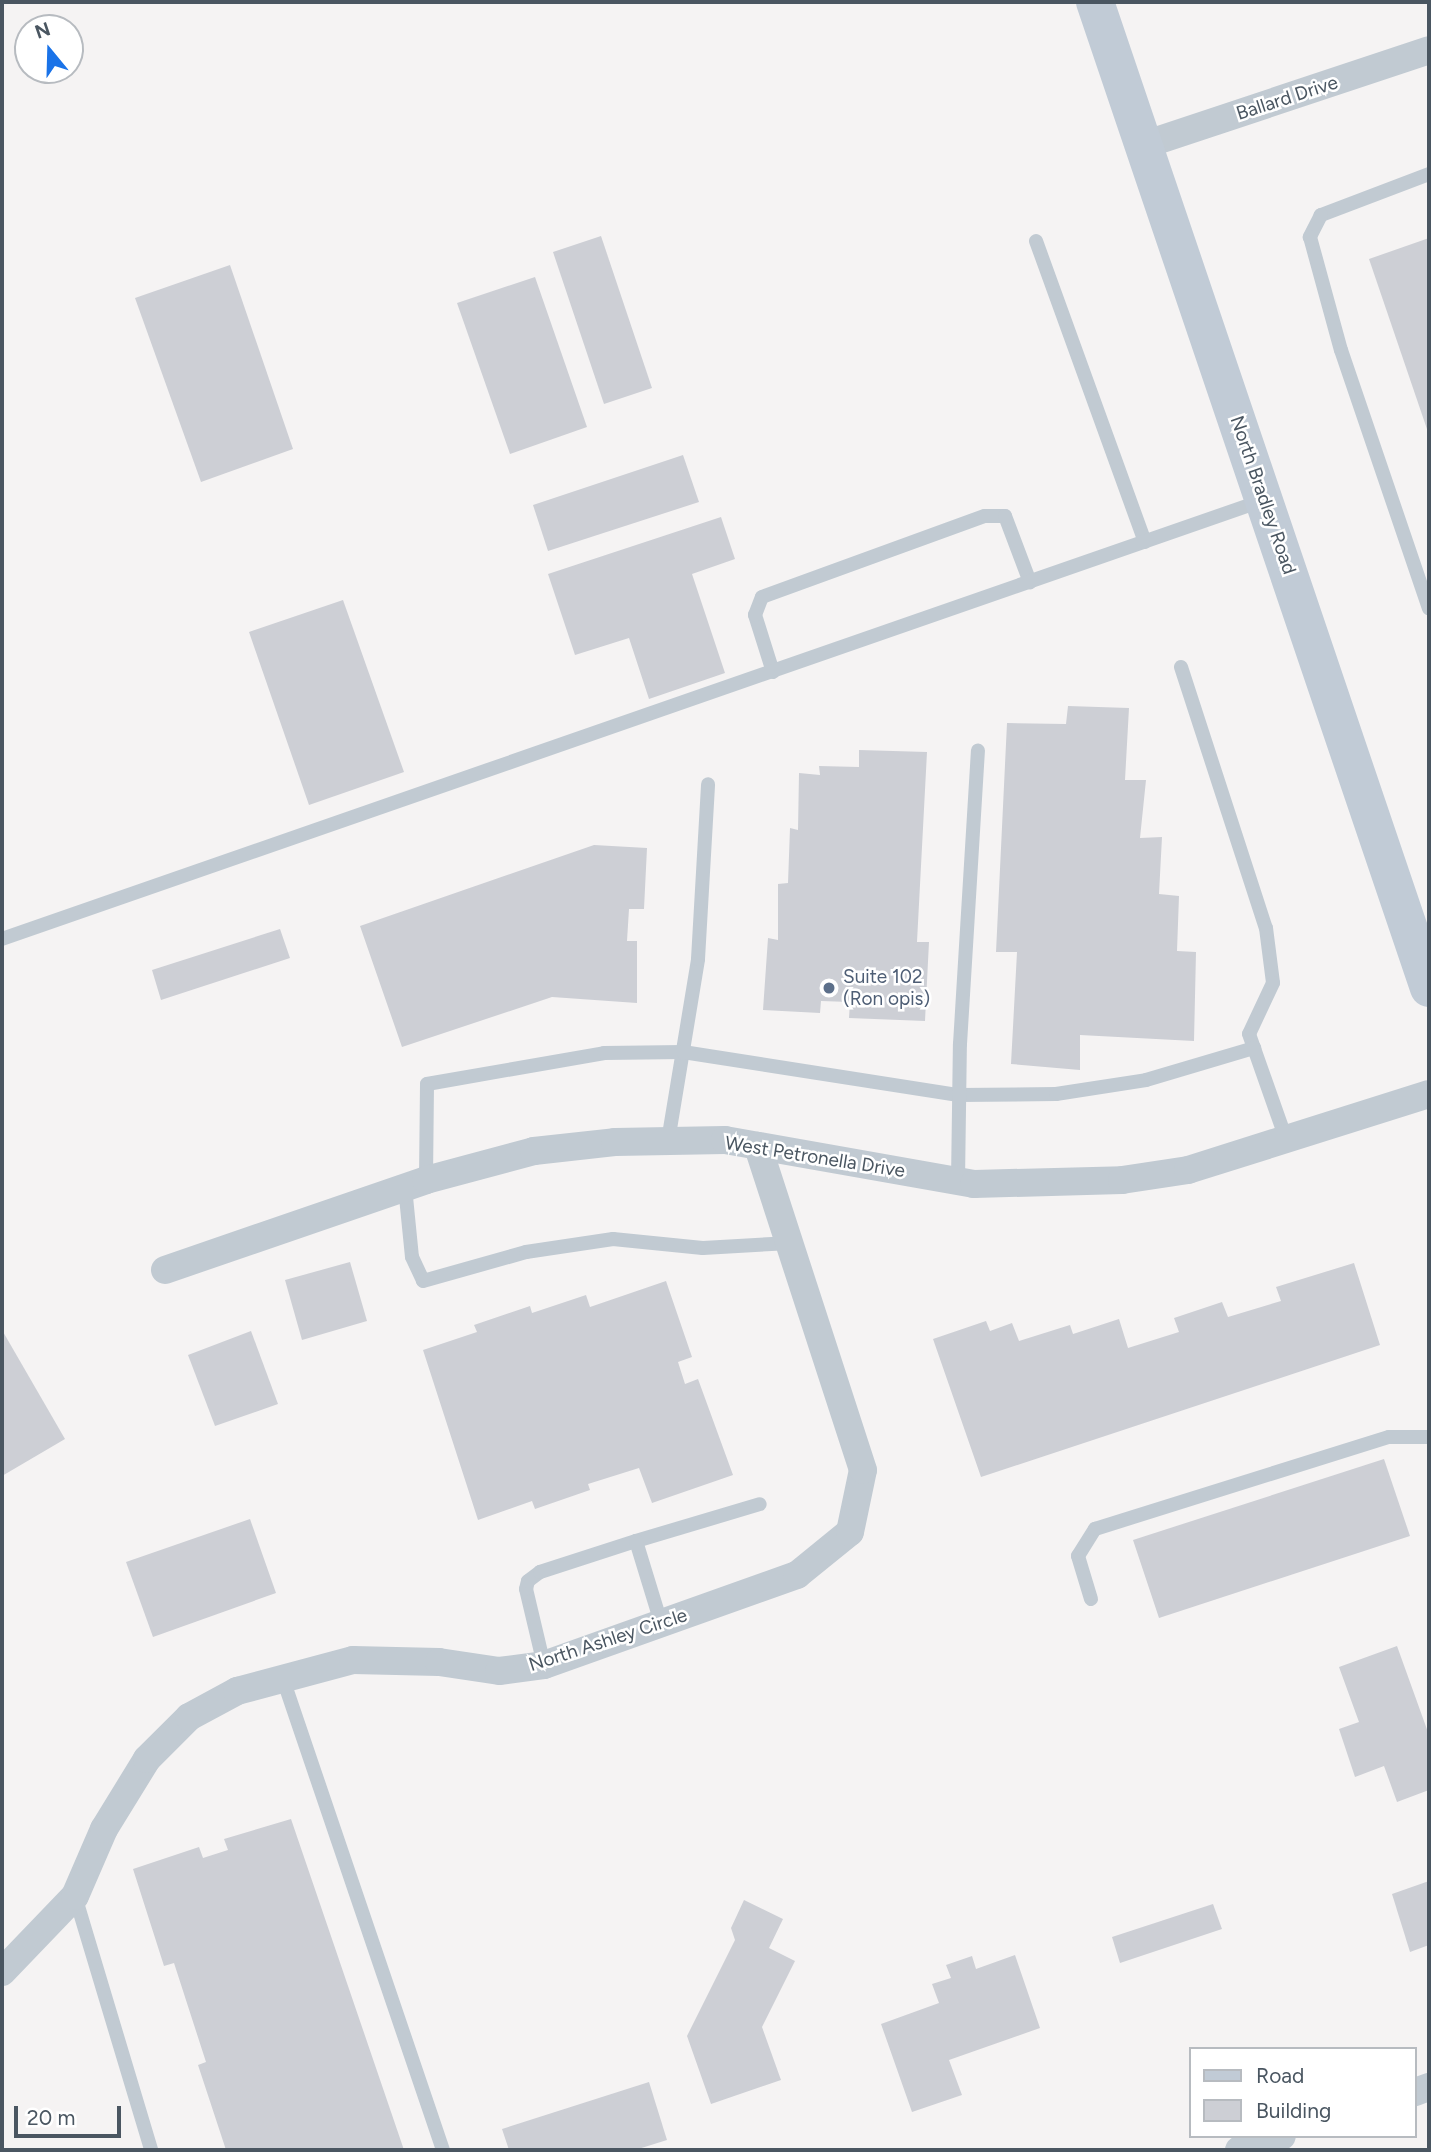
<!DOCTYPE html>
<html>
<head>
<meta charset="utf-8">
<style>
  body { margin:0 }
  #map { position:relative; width:1431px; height:2152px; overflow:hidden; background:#f5f3f3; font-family:Figtree,sans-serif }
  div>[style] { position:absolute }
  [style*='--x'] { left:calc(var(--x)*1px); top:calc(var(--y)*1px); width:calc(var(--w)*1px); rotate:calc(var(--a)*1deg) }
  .building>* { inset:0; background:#cdcfd5 }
  .lane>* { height:14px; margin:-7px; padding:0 7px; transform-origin:7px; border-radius:7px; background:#c1cad2 }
  .street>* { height:28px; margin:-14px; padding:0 14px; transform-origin:14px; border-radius:14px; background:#c1cad2 }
  .secondary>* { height:38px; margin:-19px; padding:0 19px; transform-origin:19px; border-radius:19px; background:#c1cbd6 }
  .dots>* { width:19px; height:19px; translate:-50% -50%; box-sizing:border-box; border:4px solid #fff; border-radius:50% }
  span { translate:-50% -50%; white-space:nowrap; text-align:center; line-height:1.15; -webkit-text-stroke:5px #fff; paint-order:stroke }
  .street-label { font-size:19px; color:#4a5661 }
  .service-label { font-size:19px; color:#4e5e75 }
  .left { translate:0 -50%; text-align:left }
  .frame { position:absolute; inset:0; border:4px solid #4a5661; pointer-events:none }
  .legend { position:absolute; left:1189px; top:2047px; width:228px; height:91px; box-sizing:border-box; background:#fff; border:2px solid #b7bbc0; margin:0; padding:9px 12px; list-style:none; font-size:21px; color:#4a5661 }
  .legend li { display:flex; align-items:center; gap:14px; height:35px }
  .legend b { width:35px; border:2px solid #b7bbc0 }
  .north { position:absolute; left:14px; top:14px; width:70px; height:70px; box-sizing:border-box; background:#fff; border:2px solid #b7bbc0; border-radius:50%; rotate:341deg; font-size:19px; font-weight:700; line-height:28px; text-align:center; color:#4a5661 }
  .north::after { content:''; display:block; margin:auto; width:24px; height:32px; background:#1a73e8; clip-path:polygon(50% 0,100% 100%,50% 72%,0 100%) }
  .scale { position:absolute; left:14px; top:2106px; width:107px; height:32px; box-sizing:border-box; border:4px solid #4a5661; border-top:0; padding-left:9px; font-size:21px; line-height:24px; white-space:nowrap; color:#4a5661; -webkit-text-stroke:5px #fff; paint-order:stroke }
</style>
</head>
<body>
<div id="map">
  <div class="building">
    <div style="clip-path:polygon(601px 236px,652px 388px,604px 404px,553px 252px)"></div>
    <div style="clip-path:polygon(1429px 238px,1429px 435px,1369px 259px)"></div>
    <div style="clip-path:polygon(230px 265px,293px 449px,201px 482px,135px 298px)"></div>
    <div style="clip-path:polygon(535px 277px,587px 427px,510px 454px,457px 303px)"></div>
    <div style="clip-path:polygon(683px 455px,699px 502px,548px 551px,533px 505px)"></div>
    <div style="clip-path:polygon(721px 517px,735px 559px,692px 574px,725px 673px,649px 699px,629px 638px,575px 655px,548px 574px)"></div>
    <div style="clip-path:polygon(343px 600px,404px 772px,309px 805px,249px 632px)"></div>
    <div style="clip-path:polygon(1068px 706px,1129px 708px,1125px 780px,1146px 780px,1140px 838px,1162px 837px,1159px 894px,1179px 896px,1177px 951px,1196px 952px,1194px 1041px,1080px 1035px,1080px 1070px,1011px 1064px,1017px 952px,996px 952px,1007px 723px,1066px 724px)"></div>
    <div style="clip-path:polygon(859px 750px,927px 752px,917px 942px,929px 942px,925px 1021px,849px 1018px,850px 1002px,821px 1001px,820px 1013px,763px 1010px,768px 938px,778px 940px,778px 884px,788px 883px,790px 828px,798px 830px,799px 773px,820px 775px,819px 766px,859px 767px)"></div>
    <div style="clip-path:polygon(594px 845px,647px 848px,644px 909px,629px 909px,627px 941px,637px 941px,637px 1003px,552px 997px,402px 1047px,360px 926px)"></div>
    <div style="clip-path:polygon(280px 929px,290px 958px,161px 1000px,152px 970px)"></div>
    <div style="clip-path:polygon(350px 1262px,367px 1321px,302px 1340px,285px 1280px)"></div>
    <div style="clip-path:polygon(1354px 1263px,1380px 1345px,981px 1477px,933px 1339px,986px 1321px,990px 1331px,1012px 1323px,1019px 1341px,1070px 1325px,1073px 1334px,1119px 1319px,1128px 1348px,1179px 1332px,1174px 1318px,1222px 1302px,1228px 1317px,1281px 1301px,1276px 1287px)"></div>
    <div style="clip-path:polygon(666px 1281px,692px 1357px,678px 1362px,685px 1384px,698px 1379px,733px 1475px,652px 1503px,639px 1468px,588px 1484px,590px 1490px,535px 1509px,532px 1501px,478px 1520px,423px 1350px,477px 1332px,474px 1325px,530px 1306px,532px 1313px,586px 1295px,590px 1307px)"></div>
    <div style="clip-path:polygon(2px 1330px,65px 1439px,2px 1476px)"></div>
    <div style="clip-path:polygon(251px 1331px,278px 1404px,215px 1426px,188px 1355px)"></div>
    <div style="clip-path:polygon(1384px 1459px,1410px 1536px,1159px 1618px,1133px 1540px)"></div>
    <div style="clip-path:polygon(250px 1519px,276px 1593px,153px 1637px,126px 1562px)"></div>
    <div style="clip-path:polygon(1397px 1646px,1429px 1735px,1429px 1790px,1397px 1802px,1384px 1766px,1355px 1777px,1339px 1729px,1359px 1722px,1339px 1667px)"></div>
    <div style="clip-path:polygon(291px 1819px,404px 2150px,226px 2150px,198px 2065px,206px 2062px,174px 1963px,164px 1966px,133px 1869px,199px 1847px,203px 1858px,228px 1850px,224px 1839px)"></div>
    <div style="clip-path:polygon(1429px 1881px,1429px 1945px,1410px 1952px,1392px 1894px)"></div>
    <div style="clip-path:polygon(744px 1900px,783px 1919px,769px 1948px,795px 1961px,762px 2027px,781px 2080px,711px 2104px,687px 2036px,735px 1940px,731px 1928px)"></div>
    <div style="clip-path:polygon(1213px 1904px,1222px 1929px,1120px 1963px,1112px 1937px)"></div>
    <div style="clip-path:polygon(1015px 1955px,1040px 2028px,949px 2060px,962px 2095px,912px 2112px,881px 2024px,939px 2003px,932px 1984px,951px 1978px,946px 1965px,972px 1956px,976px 1969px)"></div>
    <div style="clip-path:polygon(649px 2082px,667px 2140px,635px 2150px,509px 2150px,502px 2129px)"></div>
  </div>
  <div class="lane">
    <div style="--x:1429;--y:174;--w:116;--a:159.2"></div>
    <div style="--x:1321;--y:215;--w:25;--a:117"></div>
    <div style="--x:1310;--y:237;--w:117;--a:74.7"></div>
    <div style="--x:1341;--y:350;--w:273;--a:71.2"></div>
    <div style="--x:1036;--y:241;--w:320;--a:70.1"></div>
    <div style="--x:1181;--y:667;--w:274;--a:72"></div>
    <div style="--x:1266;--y:928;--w:55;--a:82.7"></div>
    <div style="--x:1273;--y:983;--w:56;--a:115.2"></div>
    <div style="--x:1249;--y:1034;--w:111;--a:70.6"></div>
    <div style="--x:773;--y:672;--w:60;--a:-107.5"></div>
    <div style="--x:755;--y:615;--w:19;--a:-69"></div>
    <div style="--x:762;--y:597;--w:237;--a:-20"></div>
    <div style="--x:985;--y:516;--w:20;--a:0"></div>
    <div style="--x:1005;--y:516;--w:71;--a:69.3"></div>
    <div style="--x:2;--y:939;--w:1336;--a:-19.18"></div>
    <div style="--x:668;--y:1141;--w:184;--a:-80.6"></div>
    <div style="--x:698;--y:959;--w:175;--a:-86.7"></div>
    <div style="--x:426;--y:1180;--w:96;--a:-89.4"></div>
    <div style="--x:427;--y:1084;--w:180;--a:-9.9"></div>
    <div style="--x:604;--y:1053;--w:79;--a:-0.7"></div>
    <div style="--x:683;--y:1052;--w:279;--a:8.9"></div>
    <div style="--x:959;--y:1095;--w:97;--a:-0.6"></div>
    <div style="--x:1056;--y:1094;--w:91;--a:-8.8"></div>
    <div style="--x:1146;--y:1080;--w:113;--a:-16.5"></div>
    <div style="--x:958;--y:1181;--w:137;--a:-89.2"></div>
    <div style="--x:960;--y:1044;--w:294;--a:-86.5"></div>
    <div style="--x:405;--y:1187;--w:70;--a:84.3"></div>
    <div style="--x:412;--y:1257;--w:26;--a:65"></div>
    <div style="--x:423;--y:1281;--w:107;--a:-15.7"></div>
    <div style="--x:526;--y:1252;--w:88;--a:-8.5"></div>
    <div style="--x:613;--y:1239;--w:90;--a:5.7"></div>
    <div style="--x:703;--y:1248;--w:88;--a:-3.3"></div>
    <div style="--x:636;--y:1541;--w:129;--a:-16.6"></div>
    <div style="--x:1091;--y:1599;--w:45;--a:-106.8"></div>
    <div style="--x:1078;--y:1556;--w:32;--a:-58"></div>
    <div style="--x:1095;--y:1529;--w:308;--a:-17.4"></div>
    <div style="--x:1389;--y:1437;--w:40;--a:0"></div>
    <div style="--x:544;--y:1665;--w:78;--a:-103.3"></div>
    <div style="--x:526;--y:1589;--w:8;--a:-76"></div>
    <div style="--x:528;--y:1581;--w:15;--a:-37"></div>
    <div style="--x:540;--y:1572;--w:101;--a:-17.9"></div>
    <div style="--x:636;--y:1541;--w:86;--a:73"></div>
    <div style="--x:282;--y:1676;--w:501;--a:71.24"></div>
    <div style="--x:75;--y:1896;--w:265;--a:73.3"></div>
  </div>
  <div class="street">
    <div style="--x:1144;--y:145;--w:300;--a:-18.4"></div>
    <div style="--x:165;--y:1270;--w:276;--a:-19"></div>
    <div style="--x:426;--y:1180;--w:112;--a:-15"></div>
    <div style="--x:534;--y:1151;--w:81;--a:-6.3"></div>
    <div style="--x:615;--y:1142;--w:110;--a:-1"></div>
    <div style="--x:725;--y:1140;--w:253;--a:10"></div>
    <div style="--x:974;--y:1184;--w:148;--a:-1.5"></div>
    <div style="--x:1122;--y:1180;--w:67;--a:-8.6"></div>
    <div style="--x:1188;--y:1170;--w:253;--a:-17.5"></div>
    <div style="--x:2;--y:1972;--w:105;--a:-46.2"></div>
    <div style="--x:75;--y:1896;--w:73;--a:-66.6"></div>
    <div style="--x:104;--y:1829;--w:82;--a:-58.4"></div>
    <div style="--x:147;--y:1759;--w:59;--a:-45"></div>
    <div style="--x:189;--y:1717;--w:55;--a:-28.4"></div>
    <div style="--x:237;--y:1691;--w:120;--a:-15"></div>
    <div style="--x:353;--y:1660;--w:86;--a:1.3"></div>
    <div style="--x:439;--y:1662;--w:61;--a:8.5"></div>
    <div style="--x:499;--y:1671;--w:45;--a:-7.6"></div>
    <div style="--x:544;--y:1665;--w:269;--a:-19.6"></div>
    <div style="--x:797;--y:1575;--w:68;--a:-39.1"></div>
    <div style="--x:850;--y:1532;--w:63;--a:-78.2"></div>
    <div style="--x:863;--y:1470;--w:341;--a:-108"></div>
    <div style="--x:1415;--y:2092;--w:15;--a:-20"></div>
    <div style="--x:1239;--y:2150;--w:45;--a:-18"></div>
  </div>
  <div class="secondary">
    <div style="--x:1095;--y:2;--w:1041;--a:71.29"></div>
  </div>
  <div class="dots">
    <div style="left:829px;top:988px;background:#5c6f8a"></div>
  </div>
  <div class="street-label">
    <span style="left:1287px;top:98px;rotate:-18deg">Ballard Drive</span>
    <span style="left:1263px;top:495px;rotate:71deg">North Bradley Road</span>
    <span style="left:815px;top:1157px;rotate:9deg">West Petronella Drive</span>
    <span style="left:608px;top:1640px;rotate:-18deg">North Ashley Circle</span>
  </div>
  <div class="service-label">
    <span class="left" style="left:843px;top:988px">Suite 102<br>(Ron opis)</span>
  </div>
  <div class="frame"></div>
  <ul class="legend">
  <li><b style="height:9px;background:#c1cbd6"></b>Road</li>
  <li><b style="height:19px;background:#cdcfd5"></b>Building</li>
  </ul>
  <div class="north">N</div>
  <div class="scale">20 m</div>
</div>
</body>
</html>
